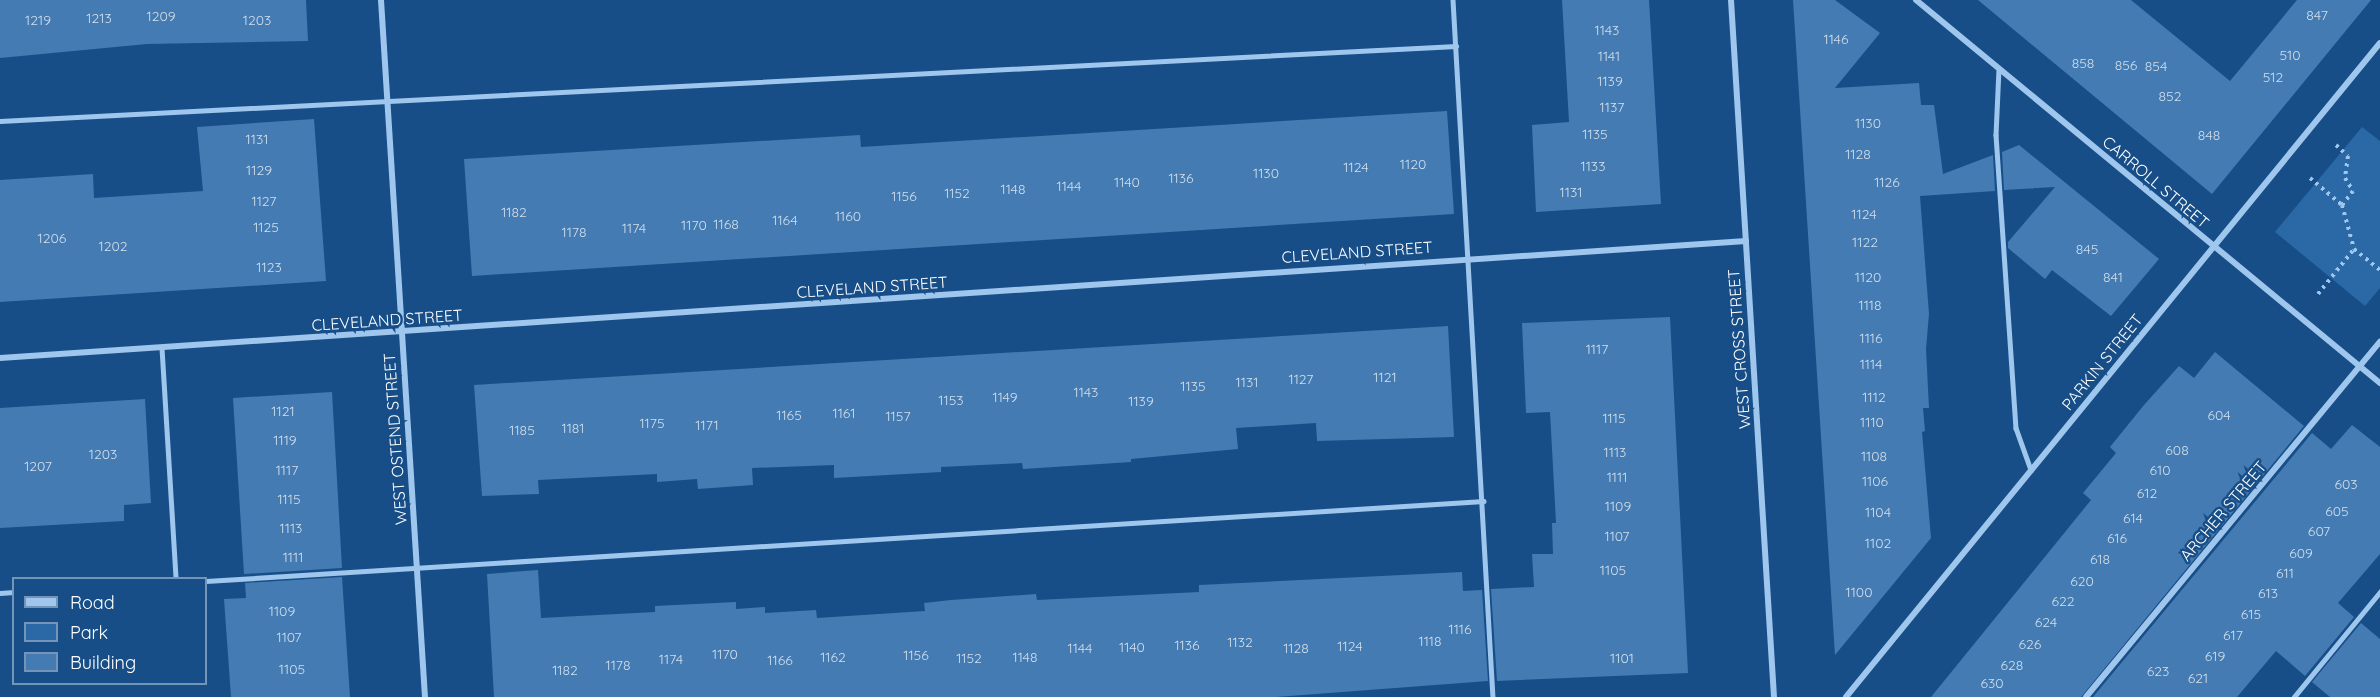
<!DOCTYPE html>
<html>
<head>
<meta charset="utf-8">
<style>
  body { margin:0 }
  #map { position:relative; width:2380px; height:697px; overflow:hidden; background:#174e88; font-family:Quicksand,sans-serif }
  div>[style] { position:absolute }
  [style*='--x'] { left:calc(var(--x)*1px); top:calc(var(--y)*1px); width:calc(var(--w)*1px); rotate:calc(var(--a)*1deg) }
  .green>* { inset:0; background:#2a68a6 }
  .building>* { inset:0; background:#447bb2 }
  .path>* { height:4px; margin-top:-2px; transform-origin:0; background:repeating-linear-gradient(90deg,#9fc6ed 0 3px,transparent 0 7.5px) }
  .lane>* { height:4.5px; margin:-2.25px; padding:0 2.25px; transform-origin:2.25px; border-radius:2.25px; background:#9fc6ed }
  .street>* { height:6px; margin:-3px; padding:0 3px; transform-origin:3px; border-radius:3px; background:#9fc6ed }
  span { translate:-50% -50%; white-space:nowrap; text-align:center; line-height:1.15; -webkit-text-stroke:5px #174e88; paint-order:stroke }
  .number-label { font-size:14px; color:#d0deec }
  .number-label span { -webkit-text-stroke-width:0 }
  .street-label { font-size:16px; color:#fff }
  .legend { position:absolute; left:12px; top:577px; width:195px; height:108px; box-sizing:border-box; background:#174e88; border:2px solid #7495b8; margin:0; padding:8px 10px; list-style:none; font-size:18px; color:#fff }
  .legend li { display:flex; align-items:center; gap:12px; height:30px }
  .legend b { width:30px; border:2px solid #7495b8 }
</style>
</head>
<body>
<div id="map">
  <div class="green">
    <div style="clip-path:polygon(2362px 127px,2380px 141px,2380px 288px,2365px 306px,2275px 232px)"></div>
  </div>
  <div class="building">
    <div style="clip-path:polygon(0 0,306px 0,308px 41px,147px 44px,0 58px)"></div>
    <div style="clip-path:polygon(1562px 0,1649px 0,1661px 204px,1536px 212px,1532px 125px,1569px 122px)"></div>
    <div style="clip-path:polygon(1793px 0,1835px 0,1880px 33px,1835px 88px,1919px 83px,1921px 105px,1934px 105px,1943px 174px,1993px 155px,1995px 191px,1920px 196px,1929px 314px,1926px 349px,1929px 408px,1923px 408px,1925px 431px,1922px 432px,1931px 538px,1835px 655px)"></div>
    <div style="clip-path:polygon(1978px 0,2131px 0,2230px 81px,2297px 0,2371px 0,2212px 194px)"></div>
    <div style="clip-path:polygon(1447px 111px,1454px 214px,472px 276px,464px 159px,860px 135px,861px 147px)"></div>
    <div style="clip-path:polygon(314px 119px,326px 281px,0 302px,0 180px,93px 174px,94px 198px,203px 191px,197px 127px)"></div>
    <div style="clip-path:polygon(2019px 145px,2159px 259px,2111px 316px,2052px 270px,2045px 279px,2008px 248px,2008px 242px,2055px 187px,2004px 190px,2002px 152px)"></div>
    <div style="clip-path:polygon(1670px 317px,1688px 673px,1497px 681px,1491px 589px,1534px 587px,1532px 554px,1553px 554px,1552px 523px,1556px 523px,1550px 412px,1526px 413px,1522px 323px)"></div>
    <div style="clip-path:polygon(1448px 326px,1454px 437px,1317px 441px,1316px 423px,1236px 428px,1238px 449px,1131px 459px,1131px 462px,1023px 469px,1022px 463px,941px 467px,941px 472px,834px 478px,834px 465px,752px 468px,753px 485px,698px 489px,697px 479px,657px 482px,657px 474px,538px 480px,539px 494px,482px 496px,474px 385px)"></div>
    <div style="clip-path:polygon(2215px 352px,2304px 426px,2081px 697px,1931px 697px,2091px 500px,2083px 493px,2116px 453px,2110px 447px,2144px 405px,2179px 366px,2194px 378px)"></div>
    <div style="clip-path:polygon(332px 392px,342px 568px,244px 574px,233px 398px)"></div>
    <div style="clip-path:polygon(145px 399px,151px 503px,124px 505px,124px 521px,0 528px,0 408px)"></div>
    <div style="clip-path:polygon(2352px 425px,2380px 447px,2380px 554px,2338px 603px,2354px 617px,2305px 676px,2276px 651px,2237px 697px,2093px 697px,2312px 433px,2331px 449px)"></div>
    <div style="clip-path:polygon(538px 570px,541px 618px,655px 612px,655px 606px,736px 602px,736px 609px,765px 607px,765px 613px,816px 610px,817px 618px,925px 611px,924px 603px,951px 600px,1036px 594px,1037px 600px,1199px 592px,1199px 585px,1462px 572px,1463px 591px,1482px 590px,1488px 681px,1276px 697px,494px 697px,487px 574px)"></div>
    <div style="clip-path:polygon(342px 577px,350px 697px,231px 697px,224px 599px,246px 598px,245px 583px)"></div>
    <div style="clip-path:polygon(2361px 623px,2380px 639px,2380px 697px,2330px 697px,2312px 682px)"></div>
  </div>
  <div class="path">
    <div style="--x:2336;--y:145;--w:16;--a:43"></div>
    <div style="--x:2348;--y:156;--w:22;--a:98"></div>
    <div style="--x:2345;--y:178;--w:15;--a:58"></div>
    <div style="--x:2353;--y:191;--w:18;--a:128"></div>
    <div style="--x:2310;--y:178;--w:42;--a:40.2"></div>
    <div style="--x:2342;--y:205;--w:46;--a:74.7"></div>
    <div style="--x:2318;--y:294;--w:58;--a:-51.3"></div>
    <div style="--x:2354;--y:249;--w:33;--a:39"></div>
  </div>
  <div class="lane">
    <div style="--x:1453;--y:0;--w:698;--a:86.72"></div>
    <div style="--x:1999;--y:69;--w:66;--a:92.6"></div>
    <div style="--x:1996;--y:135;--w:294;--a:86.1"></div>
    <div style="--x:2016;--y:428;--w:45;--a:70.3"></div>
    <div style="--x:0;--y:121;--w:1458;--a:-2.95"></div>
    <div style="--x:162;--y:348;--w:230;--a:86.5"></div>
    <div style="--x:206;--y:581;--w:1280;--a:-3.58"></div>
    <div style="--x:0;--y:593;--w:14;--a:-4"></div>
    <div style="--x:2294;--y:697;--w:136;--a:-50.7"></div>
  </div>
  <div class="street">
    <div style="--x:381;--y:0;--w:698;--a:86.39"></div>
    <div style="--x:1731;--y:0;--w:698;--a:86.47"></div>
    <div style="--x:1916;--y:0;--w:602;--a:39.54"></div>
    <div style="--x:0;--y:358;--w:1750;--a:-3.83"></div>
    <div style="--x:1846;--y:697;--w:844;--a:-50.77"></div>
    <div style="--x:2086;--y:697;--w:461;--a:-50.4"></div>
  </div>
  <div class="number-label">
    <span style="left:2317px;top:15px">847</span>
    <span style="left:161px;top:16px">1209</span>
    <span style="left:99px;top:18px">1213</span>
    <span style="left:38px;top:20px">1219</span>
    <span style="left:257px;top:20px">1203</span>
    <span style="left:1607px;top:30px">1143</span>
    <span style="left:1836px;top:39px">1146</span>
    <span style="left:2290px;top:55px">510</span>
    <span style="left:1609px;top:56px">1141</span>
    <span style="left:2083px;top:63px">858</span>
    <span style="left:2126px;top:65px">856</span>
    <span style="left:2156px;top:66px">854</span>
    <span style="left:2273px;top:77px">512</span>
    <span style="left:1610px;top:81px">1139</span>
    <span style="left:2170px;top:96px">852</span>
    <span style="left:1612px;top:107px">1137</span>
    <span style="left:1868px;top:123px">1130</span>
    <span style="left:1595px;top:134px">1135</span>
    <span style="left:2209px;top:135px">848</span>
    <span style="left:257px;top:139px">1131</span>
    <span style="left:1858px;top:154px">1128</span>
    <span style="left:1413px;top:164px">1120</span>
    <span style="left:1593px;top:166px">1133</span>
    <span style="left:1356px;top:167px">1124</span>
    <span style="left:259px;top:170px">1129</span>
    <span style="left:1266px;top:173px">1130</span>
    <span style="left:1181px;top:178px">1136</span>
    <span style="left:1127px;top:182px">1140</span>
    <span style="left:1887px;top:182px">1126</span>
    <span style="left:1069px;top:186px">1144</span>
    <span style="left:1013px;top:189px">1148</span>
    <span style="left:1571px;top:192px">1131</span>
    <span style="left:957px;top:193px">1152</span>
    <span style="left:904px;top:196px">1156</span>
    <span style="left:264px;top:201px">1127</span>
    <span style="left:514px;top:212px">1182</span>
    <span style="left:1864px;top:214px">1124</span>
    <span style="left:848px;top:216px">1160</span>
    <span style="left:785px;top:220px">1164</span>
    <span style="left:726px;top:224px">1168</span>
    <span style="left:694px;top:225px">1170</span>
    <span style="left:266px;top:227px">1125</span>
    <span style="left:634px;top:228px">1174</span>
    <span style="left:574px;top:232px">1178</span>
    <span style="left:52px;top:238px">1206</span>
    <span style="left:1865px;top:242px">1122</span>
    <span style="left:113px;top:246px">1202</span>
    <span style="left:2087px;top:249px">845</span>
    <span style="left:269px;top:267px">1123</span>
    <span style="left:1868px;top:277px">1120</span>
    <span style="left:2113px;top:277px">841</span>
    <span style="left:1870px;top:305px">1118</span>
    <span style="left:1871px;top:338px">1116</span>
    <span style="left:1597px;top:349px">1117</span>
    <span style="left:1871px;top:364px">1114</span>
    <span style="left:1385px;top:377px">1121</span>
    <span style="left:1301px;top:379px">1127</span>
    <span style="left:1247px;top:382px">1131</span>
    <span style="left:1193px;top:386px">1135</span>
    <span style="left:1086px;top:392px">1143</span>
    <span style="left:1005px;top:397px">1149</span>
    <span style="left:1874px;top:397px">1112</span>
    <span style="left:951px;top:400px">1153</span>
    <span style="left:1141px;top:401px">1139</span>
    <span style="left:283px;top:411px">1121</span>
    <span style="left:844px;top:413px">1161</span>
    <span style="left:789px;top:415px">1165</span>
    <span style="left:2219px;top:415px">604</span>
    <span style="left:898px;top:416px">1157</span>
    <span style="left:1614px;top:418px">1115</span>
    <span style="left:1872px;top:422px">1110</span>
    <span style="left:652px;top:423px">1175</span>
    <span style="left:707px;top:425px">1171</span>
    <span style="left:573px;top:428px">1181</span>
    <span style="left:522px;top:430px">1185</span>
    <span style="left:285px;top:440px">1119</span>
    <span style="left:2177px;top:450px">608</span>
    <span style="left:1615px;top:452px">1113</span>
    <span style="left:103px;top:454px">1203</span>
    <span style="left:1874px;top:456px">1108</span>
    <span style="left:38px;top:466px">1207</span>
    <span style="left:287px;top:470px">1117</span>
    <span style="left:2160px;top:470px">610</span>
    <span style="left:1617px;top:477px">1111</span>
    <span style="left:1875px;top:481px">1106</span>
    <span style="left:2346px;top:484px">603</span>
    <span style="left:2147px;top:493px">612</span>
    <span style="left:289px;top:499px">1115</span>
    <span style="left:1618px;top:506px">1109</span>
    <span style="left:2337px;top:511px">605</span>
    <span style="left:1878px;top:512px">1104</span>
    <span style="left:2133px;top:518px">614</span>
    <span style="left:291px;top:528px">1113</span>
    <span style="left:2319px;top:531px">607</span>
    <span style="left:1617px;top:536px">1107</span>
    <span style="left:2117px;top:538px">616</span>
    <span style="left:1878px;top:543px">1102</span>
    <span style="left:2301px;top:553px">609</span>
    <span style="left:293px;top:557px">1111</span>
    <span style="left:2100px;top:559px">618</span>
    <span style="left:1613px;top:570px">1105</span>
    <span style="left:2285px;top:573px">611</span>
    <span style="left:2082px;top:581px">620</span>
    <span style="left:1859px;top:592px">1100</span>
    <span style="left:2268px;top:593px">613</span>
    <span style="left:2063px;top:601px">622</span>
    <span style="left:282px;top:611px">1109</span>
    <span style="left:2251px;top:614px">615</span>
    <span style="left:2046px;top:622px">624</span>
    <span style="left:1460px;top:629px">1116</span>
    <span style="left:2233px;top:635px">617</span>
    <span style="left:289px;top:637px">1107</span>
    <span style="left:1430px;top:641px">1118</span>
    <span style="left:1240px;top:642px">1132</span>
    <span style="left:2030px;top:644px">626</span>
    <span style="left:1187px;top:645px">1136</span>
    <span style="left:1350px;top:646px">1124</span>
    <span style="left:1132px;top:647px">1140</span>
    <span style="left:1080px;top:648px">1144</span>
    <span style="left:1296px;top:648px">1128</span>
    <span style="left:725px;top:654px">1170</span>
    <span style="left:916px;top:655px">1156</span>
    <span style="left:2215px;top:656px">619</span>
    <span style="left:833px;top:657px">1162</span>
    <span style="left:1025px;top:657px">1148</span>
    <span style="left:969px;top:658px">1152</span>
    <span style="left:1622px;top:658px">1101</span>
    <span style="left:671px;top:659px">1174</span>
    <span style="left:780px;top:660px">1166</span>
    <span style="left:618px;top:665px">1178</span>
    <span style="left:2012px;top:665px">628</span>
    <span style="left:292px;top:669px">1105</span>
    <span style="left:565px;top:670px">1182</span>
    <span style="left:2158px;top:671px">623</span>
    <span style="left:2198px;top:678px">621</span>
    <span style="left:1992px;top:683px">630</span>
  </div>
  <div class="street-label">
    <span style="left:2156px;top:182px;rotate:40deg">CARROLL STREET</span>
    <span style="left:1357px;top:252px;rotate:-4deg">CLEVELAND STREET</span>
    <span style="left:872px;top:287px;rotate:-4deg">CLEVELAND STREET</span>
    <span style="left:387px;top:320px;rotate:-4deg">CLEVELAND STREET</span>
    <span style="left:1739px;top:349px;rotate:-94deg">WEST CROSS STREET</span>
    <span style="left:2102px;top:362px;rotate:-51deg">PARKIN STREET</span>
    <span style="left:395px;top:439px;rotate:-94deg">WEST OSTEND STREET</span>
    <span style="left:2223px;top:511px;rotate:-50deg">ARCHER STREET</span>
  </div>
  <ul class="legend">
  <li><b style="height:8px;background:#9fc6ed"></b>Road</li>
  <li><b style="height:16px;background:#2a68a6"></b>Park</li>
  <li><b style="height:16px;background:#447bb2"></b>Building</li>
  </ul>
</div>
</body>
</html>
